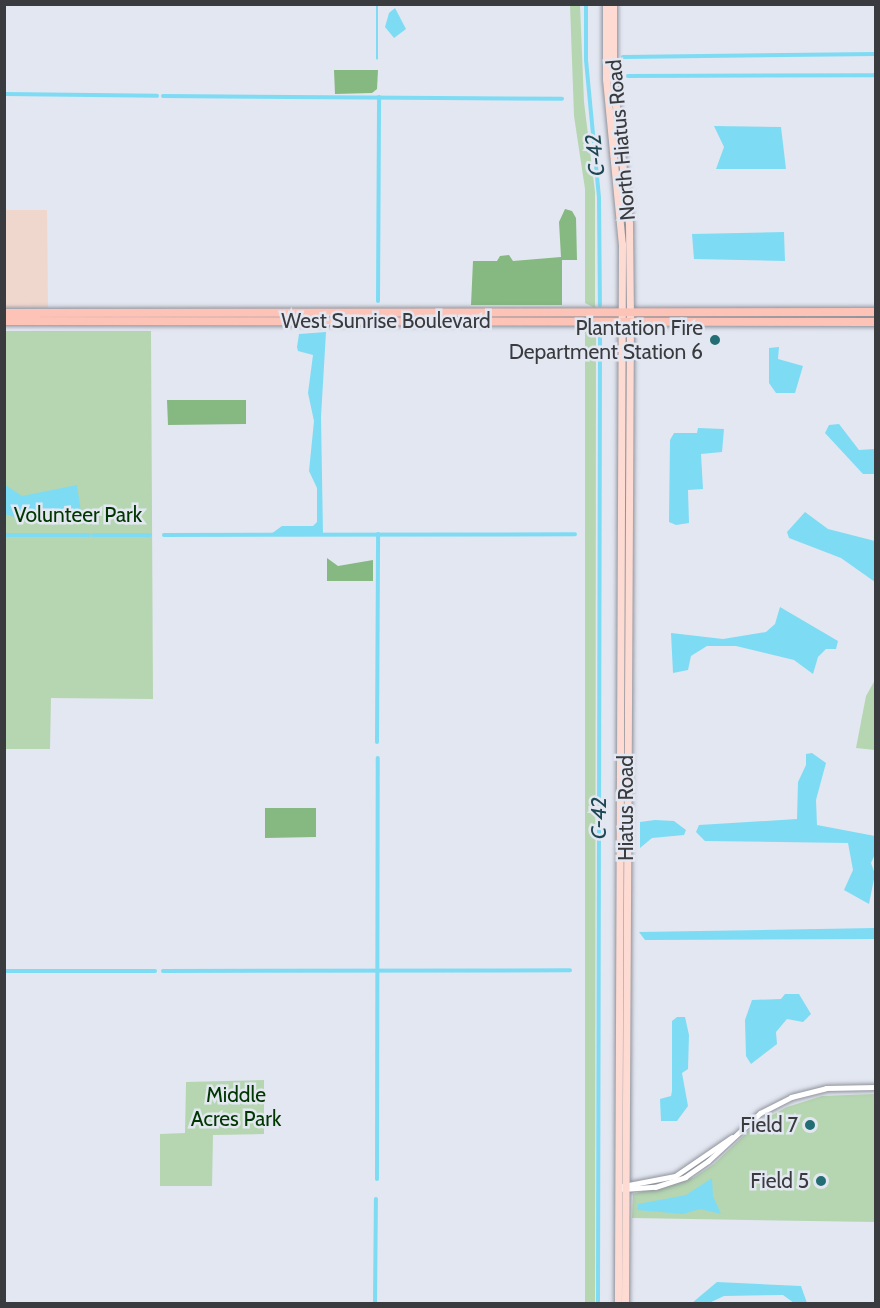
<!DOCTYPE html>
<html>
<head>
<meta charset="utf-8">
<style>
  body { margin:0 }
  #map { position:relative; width:880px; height:1308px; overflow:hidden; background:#e3e7f1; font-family:Cabin,sans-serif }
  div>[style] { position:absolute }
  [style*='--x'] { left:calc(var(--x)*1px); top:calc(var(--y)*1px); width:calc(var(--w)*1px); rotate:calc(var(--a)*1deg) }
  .commercial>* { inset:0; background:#f0d7ce }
  .green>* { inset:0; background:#b5d6b1 }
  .forest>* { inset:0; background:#86b881 }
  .water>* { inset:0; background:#7edbf4 }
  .stream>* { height:1.5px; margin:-0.75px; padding:0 0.75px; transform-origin:0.75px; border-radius:0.75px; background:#7edbf4 }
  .canal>* { height:4px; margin:-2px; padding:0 2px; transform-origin:2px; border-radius:2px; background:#7edbf4 }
  .roads { filter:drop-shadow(0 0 2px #8e929b) drop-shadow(0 0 2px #8e929b) }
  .minor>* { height:5px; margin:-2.5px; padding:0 2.5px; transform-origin:2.5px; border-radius:2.5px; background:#fff }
  .major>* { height:7px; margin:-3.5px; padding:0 3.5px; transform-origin:3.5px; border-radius:3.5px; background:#fddbd3 }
  .highway>* { height:8px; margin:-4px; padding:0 4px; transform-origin:4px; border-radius:4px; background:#fcc3b6 }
  .dots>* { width:16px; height:16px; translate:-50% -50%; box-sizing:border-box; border:3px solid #e3e7f1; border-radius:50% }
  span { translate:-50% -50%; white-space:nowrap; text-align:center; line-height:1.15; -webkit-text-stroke:5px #e3e7f1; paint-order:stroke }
  .street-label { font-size:21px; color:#393b3f }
  .poi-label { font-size:21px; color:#393b3f }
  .right { translate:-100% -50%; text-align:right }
  .park-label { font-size:21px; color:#003600 }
  .water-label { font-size:22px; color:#1e4853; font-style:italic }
  .frame { position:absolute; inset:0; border:6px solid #393b3f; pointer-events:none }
</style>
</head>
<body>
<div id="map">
  <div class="commercial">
    <div style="clip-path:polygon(4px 210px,47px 210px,48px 308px,5px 308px)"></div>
  </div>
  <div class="green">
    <div style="clip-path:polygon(570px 5px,580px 5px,584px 102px,595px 192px,595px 308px,585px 303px,585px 189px,574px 116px)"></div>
    <div style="clip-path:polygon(590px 326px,596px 327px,595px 1303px,585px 1304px,585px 332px)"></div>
    <div style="clip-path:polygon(5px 331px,151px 331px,153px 699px,51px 698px,50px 749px,5px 749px)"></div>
    <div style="clip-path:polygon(875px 680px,875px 750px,856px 748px,866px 696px)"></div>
    <div style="clip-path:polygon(264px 1080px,264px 1134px,213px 1135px,212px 1186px,160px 1186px,160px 1134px,185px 1133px,186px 1082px)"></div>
    <div style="clip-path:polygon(875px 1094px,875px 1222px,632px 1218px,633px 1194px,693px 1178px,714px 1164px,756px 1124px,787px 1107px,822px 1096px)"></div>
  </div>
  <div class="forest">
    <div style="clip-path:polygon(334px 70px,378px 70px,377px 89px,372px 93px,335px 94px)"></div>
    <div style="clip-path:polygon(565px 209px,572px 211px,576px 218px,577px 260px,562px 260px,562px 305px,471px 305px,473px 261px,497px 261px,500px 256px,509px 255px,513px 261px,561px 257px,559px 222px)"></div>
    <div style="clip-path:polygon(167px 400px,246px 400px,246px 424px,168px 425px)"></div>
    <div style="clip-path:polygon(327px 558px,338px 566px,373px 560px,373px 581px,327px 581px)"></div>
    <div style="clip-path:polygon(265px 808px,316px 808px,316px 837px,265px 838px)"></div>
  </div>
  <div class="water">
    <div style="clip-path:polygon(395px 8px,406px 29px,394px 38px,385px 27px,389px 13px)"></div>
    <div style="clip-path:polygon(714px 126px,781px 127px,786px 169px,716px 169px,724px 147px)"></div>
    <div style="clip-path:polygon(784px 232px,785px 261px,694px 259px,692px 234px)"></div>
    <div style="clip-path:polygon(326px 332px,321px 417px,323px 534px,271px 534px,282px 526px,313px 526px,317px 522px,317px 488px,309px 471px,314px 421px,308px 393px,313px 355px,298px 351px,297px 347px,299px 334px)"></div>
    <div style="clip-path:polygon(779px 347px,778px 359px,803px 366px,795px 393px,776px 393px,769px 383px,769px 348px)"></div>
    <div style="clip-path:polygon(839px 424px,859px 450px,875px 449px,875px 474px,863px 474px,825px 433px,829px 425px)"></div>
    <div style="clip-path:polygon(698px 428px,724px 429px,722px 452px,701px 454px,703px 489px,688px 490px,689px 523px,676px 525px,669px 522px,670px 440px,674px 433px,697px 433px)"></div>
    <div style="clip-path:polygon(4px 484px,22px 496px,77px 485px,81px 512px,75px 516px,41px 508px,18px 518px,5px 514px)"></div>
    <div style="clip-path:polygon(805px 512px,828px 529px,875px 541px,875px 582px,841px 558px,789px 538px,787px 532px)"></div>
    <div style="clip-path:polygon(780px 607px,838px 641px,836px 649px,826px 649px,818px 657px,813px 674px,794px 660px,736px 646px,707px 646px,691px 656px,688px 670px,673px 673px,671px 633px,723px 639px,766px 632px,775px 624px)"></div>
    <div style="clip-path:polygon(812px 753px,826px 763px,816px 800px,817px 825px,875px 836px,875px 854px,871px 863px,875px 874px,869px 904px,844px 890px,853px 870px,848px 843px,705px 841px,696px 832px,699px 825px,797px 819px,798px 782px,806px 765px,806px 754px)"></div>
    <div style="clip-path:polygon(655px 820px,674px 821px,686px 830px,684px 835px,652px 838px,640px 848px,640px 822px)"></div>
    <div style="clip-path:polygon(875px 928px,875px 939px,645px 940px,639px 932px)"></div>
    <div style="clip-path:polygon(785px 994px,799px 994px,811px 1014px,803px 1022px,787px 1019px,776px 1032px,777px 1044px,751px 1064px,746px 1056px,745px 1020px,752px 1000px,781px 999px)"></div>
    <div style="clip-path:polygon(677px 1017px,685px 1017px,689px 1035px,688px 1069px,682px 1073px,688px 1106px,677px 1121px,661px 1121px,660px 1099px,671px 1096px,672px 1091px,672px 1021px)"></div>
    <div style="clip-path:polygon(712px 1178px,713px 1196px,721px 1214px,700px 1209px,683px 1214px,637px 1210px,638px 1204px,686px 1195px)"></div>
    <div style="clip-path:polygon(717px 1282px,801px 1286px,807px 1303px,794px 1303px,783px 1295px,724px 1296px,709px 1303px,692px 1303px)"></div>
  </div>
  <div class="stream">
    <div style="--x:377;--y:59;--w:55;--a:-90"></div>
  </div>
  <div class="canal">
    <div style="--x:586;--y:4;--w:56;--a:90"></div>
    <div style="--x:586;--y:60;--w:139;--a:84.6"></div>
    <div style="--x:599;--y:198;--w:107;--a:89.5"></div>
    <div style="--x:623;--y:57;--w:253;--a:-0.7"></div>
    <div style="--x:628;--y:76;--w:248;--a:-0.2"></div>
    <div style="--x:4;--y:94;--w:153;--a:0.7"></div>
    <div style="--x:163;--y:96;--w:399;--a:0.4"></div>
    <div style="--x:378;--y:301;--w:204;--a:-89.7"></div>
    <div style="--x:4;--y:535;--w:85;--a:0"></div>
    <div style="--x:93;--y:535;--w:57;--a:0"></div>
    <div style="--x:164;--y:535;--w:411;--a:-0.1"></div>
    <div style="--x:377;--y:742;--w:208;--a:-89.7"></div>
    <div style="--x:4;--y:971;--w:151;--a:0"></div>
    <div style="--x:163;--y:971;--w:407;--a:-0.1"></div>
    <div style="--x:377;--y:1179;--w:421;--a:-89.9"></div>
    <div style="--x:375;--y:1304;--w:105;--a:-89.5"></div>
    <div style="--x:598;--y:1304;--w:972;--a:-89.88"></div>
  </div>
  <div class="roads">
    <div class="minor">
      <div style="--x:623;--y:1186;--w:53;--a:-10.9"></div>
      <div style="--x:675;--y:1176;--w:69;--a:-34.4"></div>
      <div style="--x:623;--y:1189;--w:32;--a:-4"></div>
      <div style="--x:655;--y:1187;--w:32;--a:-18"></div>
      <div style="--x:685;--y:1177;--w:28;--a:-35"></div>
      <div style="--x:708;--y:1161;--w:71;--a:-42.7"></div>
      <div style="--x:760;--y:1113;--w:35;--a:-27"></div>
      <div style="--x:791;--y:1097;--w:36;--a:-14"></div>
      <div style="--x:826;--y:1088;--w:50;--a:-1.1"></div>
    </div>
    <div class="major">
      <div style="--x:606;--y:4;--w:75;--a:90"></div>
      <div style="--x:606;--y:79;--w:166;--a:84.5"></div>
      <div style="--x:622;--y:244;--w:1060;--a:90.22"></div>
      <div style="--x:613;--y:4;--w:75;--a:90"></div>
      <div style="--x:613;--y:79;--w:145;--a:83.7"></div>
      <div style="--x:629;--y:223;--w:89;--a:89.4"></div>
      <div style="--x:630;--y:312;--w:992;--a:90.29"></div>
    </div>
    <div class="highway">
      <div style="--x:4;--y:313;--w:872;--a:-0.07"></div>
      <div style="--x:4;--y:321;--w:872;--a:0.07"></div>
    </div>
  </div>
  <div class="dots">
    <div style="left:715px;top:340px;background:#236d74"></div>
    <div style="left:810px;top:1125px;background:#236d74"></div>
    <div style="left:821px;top:1181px;background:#236d74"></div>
  </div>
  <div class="street-label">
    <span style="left:621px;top:140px;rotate:-95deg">North Hiatus Road</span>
    <span style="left:386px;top:321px">West Sunrise Boulevard</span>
    <span style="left:626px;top:808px;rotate:-90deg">Hiatus Road</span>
  </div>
  <div class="poi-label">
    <span class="right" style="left:703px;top:340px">Plantation Fire<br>Department Station 6</span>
    <span class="right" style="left:798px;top:1125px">Field 7</span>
    <span class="right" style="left:809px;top:1181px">Field 5</span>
  </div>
  <div class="park-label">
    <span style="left:78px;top:515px">Volunteer Park</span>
    <span style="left:236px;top:1107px">Middle<br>Acres Park</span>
  </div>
  <div class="water-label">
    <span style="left:595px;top:155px;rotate:-96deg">C-42</span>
    <span style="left:599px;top:818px;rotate:-90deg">C-42</span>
  </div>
  <div class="frame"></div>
</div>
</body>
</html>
